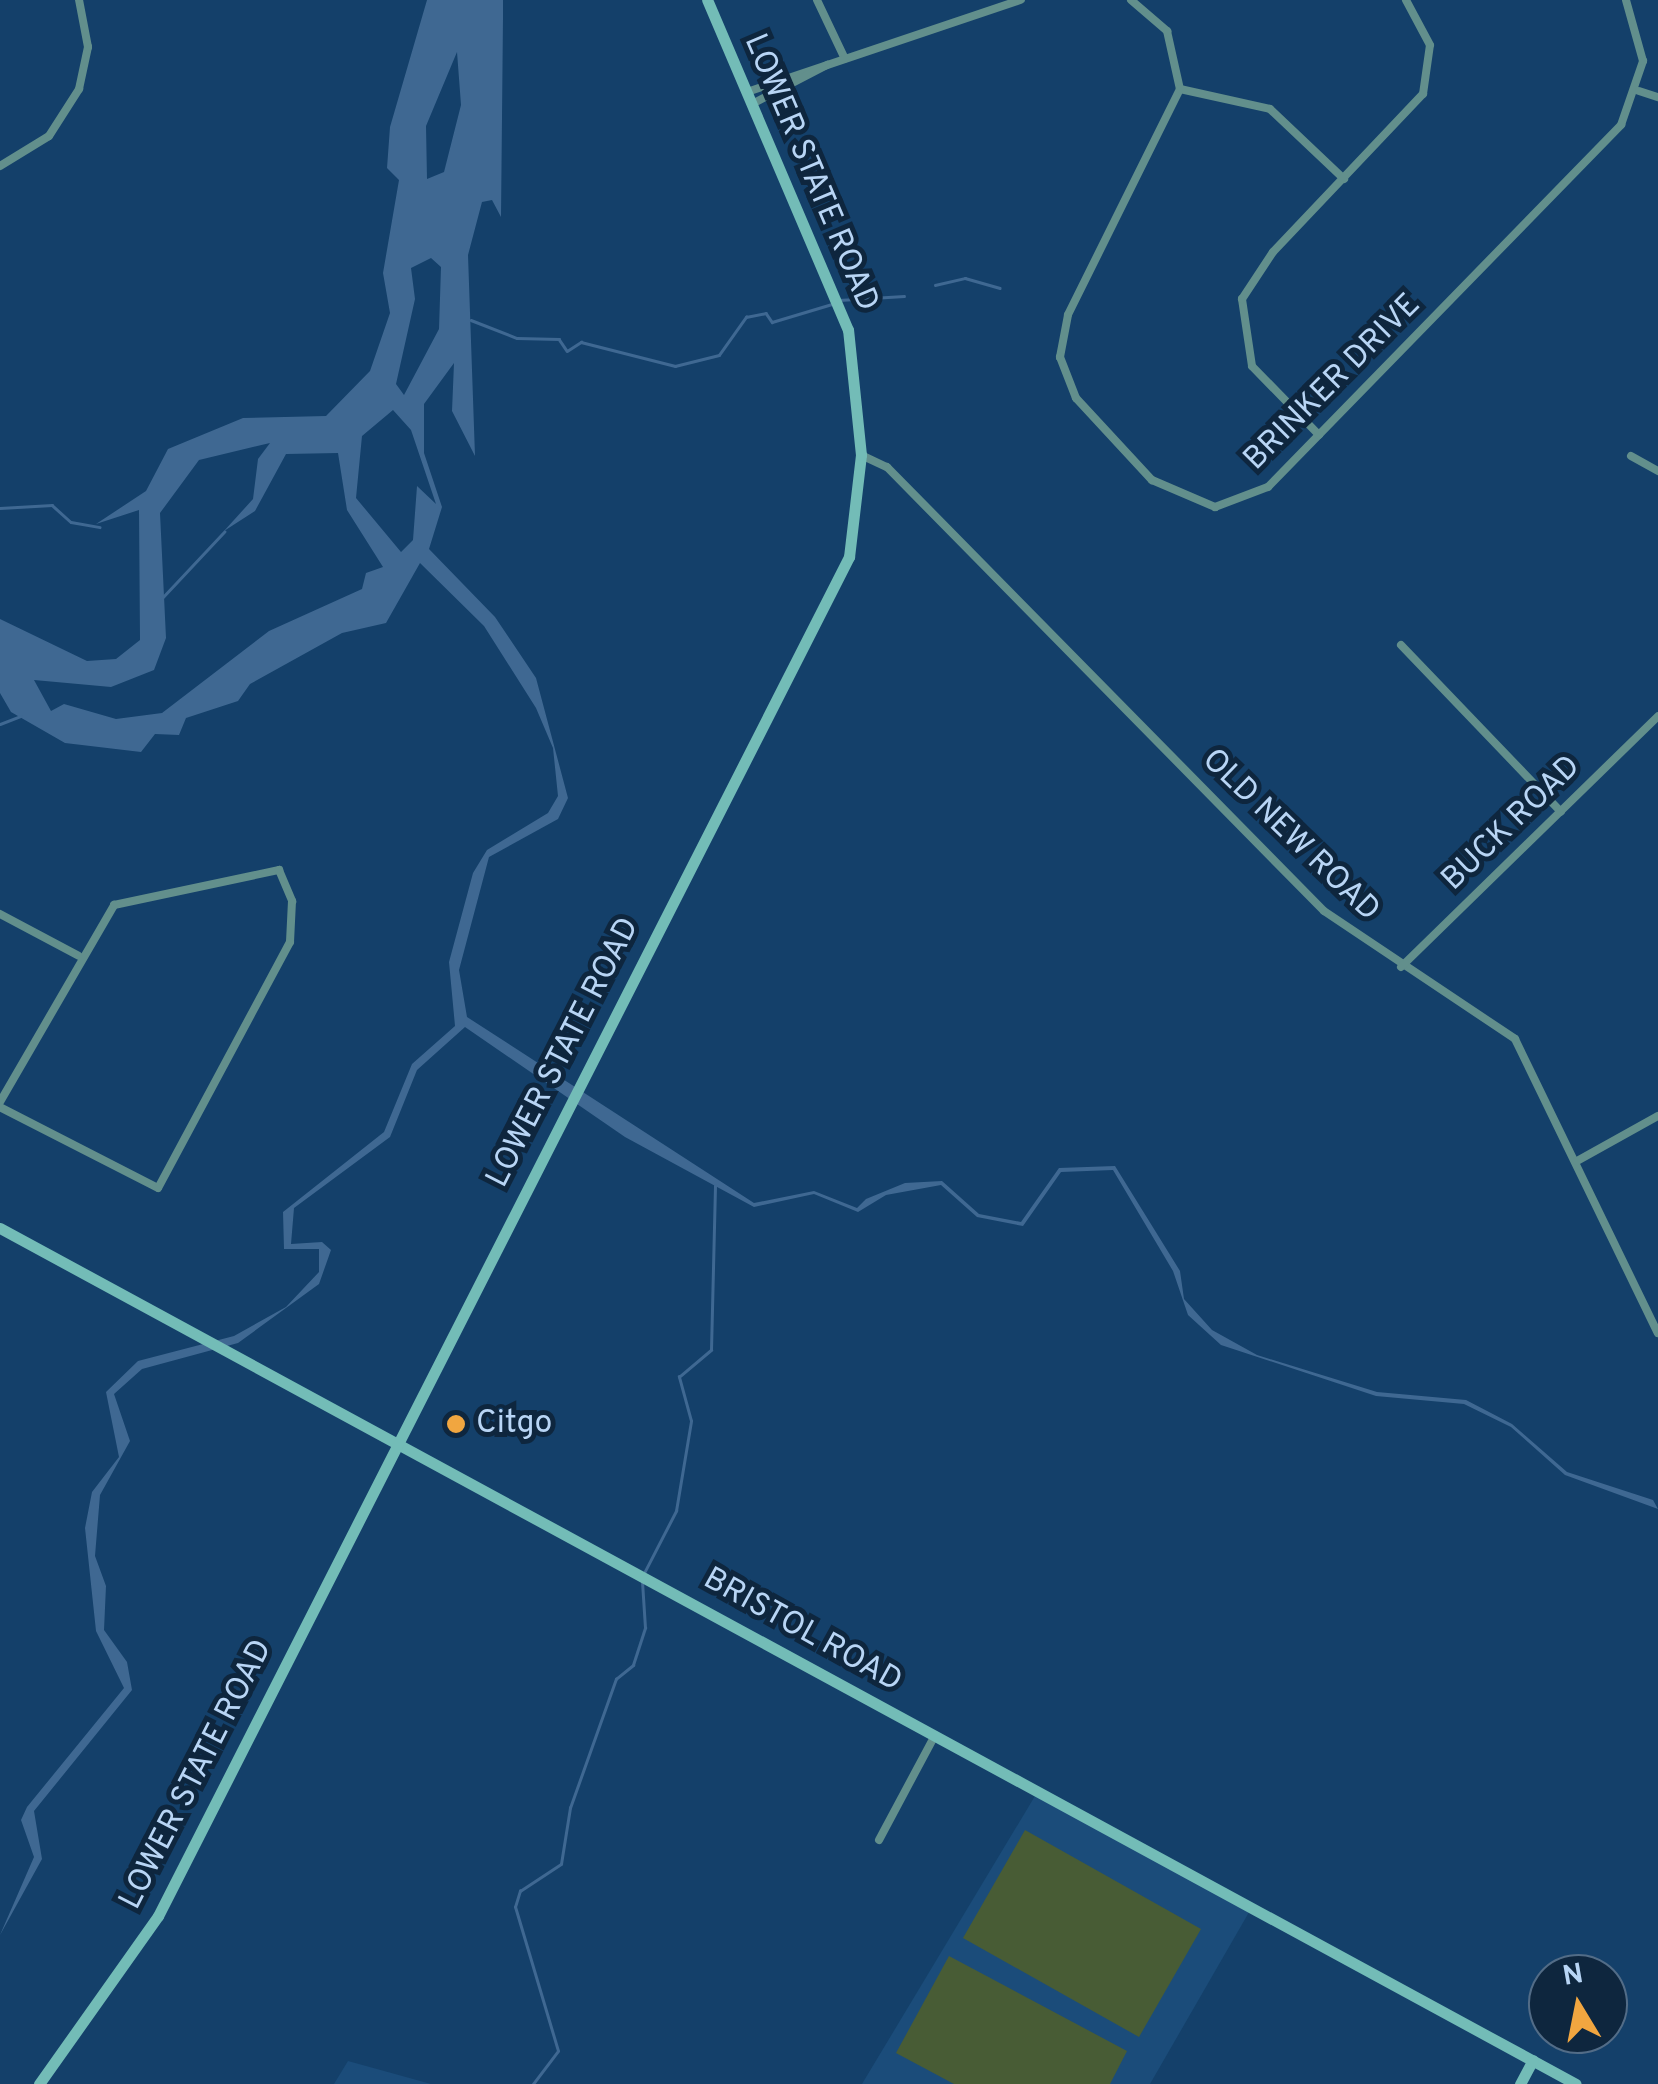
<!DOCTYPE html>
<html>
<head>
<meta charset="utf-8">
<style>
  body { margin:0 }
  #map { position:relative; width:1658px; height:2084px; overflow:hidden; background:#14406a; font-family:Overpass,sans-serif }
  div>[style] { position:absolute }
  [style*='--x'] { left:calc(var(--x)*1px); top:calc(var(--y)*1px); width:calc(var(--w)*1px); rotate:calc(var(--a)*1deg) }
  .built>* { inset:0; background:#1b4c7a }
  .green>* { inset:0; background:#485c35 }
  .water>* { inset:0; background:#3f6892 }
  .stream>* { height:2.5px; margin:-1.25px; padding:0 1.25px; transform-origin:1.25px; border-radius:1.25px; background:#3f6892 }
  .street>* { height:8px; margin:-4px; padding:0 4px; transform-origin:4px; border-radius:4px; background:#628f8c }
  .secondary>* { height:11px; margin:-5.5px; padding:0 5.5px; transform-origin:5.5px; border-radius:5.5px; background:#73bcb7 }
  .dots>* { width:28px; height:28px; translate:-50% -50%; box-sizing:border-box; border:5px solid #0e263e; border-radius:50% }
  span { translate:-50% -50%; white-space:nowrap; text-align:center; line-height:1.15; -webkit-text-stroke:10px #0e263e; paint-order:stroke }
  .street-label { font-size:32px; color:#b8d5f5 }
  .poi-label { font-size:32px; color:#b8d5f5 }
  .left { translate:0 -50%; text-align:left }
  .north { position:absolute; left:1528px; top:1954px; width:100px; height:100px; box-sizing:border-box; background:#0e263e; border:2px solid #526c87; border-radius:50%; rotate:350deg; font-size:28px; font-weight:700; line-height:40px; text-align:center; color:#b8d5f5 }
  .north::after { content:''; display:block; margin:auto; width:35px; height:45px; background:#f1a640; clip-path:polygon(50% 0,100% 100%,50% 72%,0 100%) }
</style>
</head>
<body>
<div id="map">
  <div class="built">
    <div style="clip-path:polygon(1038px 1791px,1252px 1907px,1150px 2084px,862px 2084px)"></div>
    <div style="clip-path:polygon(348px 2061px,431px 2084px,334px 2084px)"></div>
  </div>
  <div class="green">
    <div style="clip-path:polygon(1025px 1830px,1201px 1929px,1139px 2037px,963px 1938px)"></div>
    <div style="clip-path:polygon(949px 1956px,1127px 2051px,1110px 2084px,954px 2084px,896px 2053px)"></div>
  </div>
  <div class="water">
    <div style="clip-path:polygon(evenodd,427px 0,503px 0,503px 17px,501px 217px,492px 200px,482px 202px,468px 255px,475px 456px,452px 411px,454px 363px,424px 404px,424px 453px,442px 507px,429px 549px,495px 617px,536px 678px,568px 798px,558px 819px,489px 857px,459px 970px,467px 1017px,754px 1203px,814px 1191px,857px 1208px,866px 1199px,905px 1183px,942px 1181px,979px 1214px,1021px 1222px,1059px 1168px,1115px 1166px,1180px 1271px,1184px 1299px,1212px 1330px,1257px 1355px,1377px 1392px,1466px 1400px,1512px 1424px,1567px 1472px,1653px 1500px,1658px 1509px,1565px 1475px,1511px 1427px,1464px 1404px,1376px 1396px,1221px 1345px,1188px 1315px,1173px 1271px,1113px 1170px,1061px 1172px,1023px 1226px,977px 1217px,941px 1185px,886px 1195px,858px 1212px,814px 1194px,754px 1207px,625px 1137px,465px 1027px,417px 1070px,390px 1137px,294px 1208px,291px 1244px,322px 1242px,331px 1250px,319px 1284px,238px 1343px,142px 1369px,114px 1394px,130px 1441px,100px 1495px,95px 1556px,106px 1586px,104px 1630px,127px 1662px,132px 1690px,34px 1811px,42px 1859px,0 1935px,34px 1857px,21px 1820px,27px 1807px,124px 1688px,96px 1631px,85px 1528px,92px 1492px,119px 1457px,106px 1392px,138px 1361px,234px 1336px,286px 1307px,319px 1272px,319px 1249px,284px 1249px,283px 1212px,384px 1132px,412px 1064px,455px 1026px,449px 962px,473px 873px,487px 850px,548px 813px,558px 796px,553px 748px,536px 708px,484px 626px,420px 563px,386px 623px,342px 633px,250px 684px,238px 701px,186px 718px,179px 735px,155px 734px,141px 752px,65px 743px,11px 712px,0 693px,0 619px,87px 661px,116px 659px,140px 640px,139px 510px,96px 524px,146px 491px,168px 449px,243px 418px,326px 416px,370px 371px,390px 313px,383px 273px,399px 180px,387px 168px,390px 127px,427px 0,457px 52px,461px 105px,444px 172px,427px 179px,426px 126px,457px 52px,427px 0,431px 258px,441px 267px,439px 329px,404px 395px,396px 384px,415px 299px,411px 268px,431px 258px,427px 0,393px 410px,411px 430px,436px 504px,417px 486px,413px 540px,401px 552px,356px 498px,362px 436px,393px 410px,427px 0,270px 443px,258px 459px,253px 499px,224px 531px,255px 511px,286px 454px,338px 453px,347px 510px,383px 567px,366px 573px,362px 589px,269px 631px,162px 713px,116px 719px,64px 704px,51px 711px,34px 680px,111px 687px,154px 670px,166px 638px,160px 513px,199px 460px,270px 443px)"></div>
  </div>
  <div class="stream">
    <div style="--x:935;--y:285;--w:31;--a:-13"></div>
    <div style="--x:965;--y:278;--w:36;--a:16"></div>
    <div style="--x:839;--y:300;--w:65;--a:-3.5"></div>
    <div style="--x:471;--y:320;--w:49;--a:21.4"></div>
    <div style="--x:517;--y:338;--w:42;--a:1.4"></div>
    <div style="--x:559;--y:339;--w:14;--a:56"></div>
    <div style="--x:567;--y:351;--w:17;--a:-33"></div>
    <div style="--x:581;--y:342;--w:97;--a:14.3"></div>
    <div style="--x:675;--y:366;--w:45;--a:-14"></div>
    <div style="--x:719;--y:355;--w:47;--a:-54.6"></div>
    <div style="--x:746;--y:317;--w:20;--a:-11"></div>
    <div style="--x:766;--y:313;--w:11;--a:56"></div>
    <div style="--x:772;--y:322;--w:63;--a:-16.7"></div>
    <div style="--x:0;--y:508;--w:52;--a:-3.3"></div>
    <div style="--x:52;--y:505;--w:25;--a:42"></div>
    <div style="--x:71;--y:522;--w:29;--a:10"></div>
    <div style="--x:162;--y:598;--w:91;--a:-46.8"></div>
    <div style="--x:0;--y:724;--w:22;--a:-21"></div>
    <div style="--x:644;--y:1573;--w:70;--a:-62.7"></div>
    <div style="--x:676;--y:1511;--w:91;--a:-80.5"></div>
    <div style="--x:691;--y:1421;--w:46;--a:-105.3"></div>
    <div style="--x:679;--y:1377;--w:42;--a:-40.2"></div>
    <div style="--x:711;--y:1350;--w:164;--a:-88.6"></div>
    <div style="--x:533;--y:2084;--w:41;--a:-52.9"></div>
    <div style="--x:558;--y:2051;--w:150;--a:-106.6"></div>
    <div style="--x:515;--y:1907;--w:17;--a:-73"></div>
    <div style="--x:520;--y:1891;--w:49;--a:-33.4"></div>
    <div style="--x:561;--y:1864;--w:57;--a:-80.9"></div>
    <div style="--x:570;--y:1808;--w:137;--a:-70.4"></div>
    <div style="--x:616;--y:1679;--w:22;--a:-39"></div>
    <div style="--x:633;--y:1665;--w:39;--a:-72"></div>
    <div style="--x:645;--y:1628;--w:47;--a:-93.7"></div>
  </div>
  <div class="street">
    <div style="--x:817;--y:0;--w:65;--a:64.6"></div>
    <div style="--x:1131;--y:0;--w:48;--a:40.7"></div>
    <div style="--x:1167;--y:31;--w:59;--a:77.4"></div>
    <div style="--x:1180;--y:89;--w:252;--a:116.4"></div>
    <div style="--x:1068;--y:315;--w:43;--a:100.8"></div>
    <div style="--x:1060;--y:357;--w:44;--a:68.7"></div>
    <div style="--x:1076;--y:398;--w:112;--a:47.2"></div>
    <div style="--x:1152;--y:480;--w:69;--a:23.2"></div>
    <div style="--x:1215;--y:507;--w:57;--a:-20.7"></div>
    <div style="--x:1268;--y:487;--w:506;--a:-45.72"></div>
    <div style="--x:1621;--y:125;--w:68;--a:-71"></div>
    <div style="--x:1643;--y:61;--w:63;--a:-105.6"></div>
    <div style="--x:1180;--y:89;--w:92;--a:12.5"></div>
    <div style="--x:1270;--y:109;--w:102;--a:43.4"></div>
    <div style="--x:1639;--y:91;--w:20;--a:18"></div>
    <div style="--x:747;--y:92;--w:289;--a:-18.6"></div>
    <div style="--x:752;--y:104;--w:85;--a:-27.5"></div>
    <div style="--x:0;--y:166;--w:57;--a:-31.5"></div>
    <div style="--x:49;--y:136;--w:56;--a:-57.4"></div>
    <div style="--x:79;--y:89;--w:43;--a:-77.9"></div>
    <div style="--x:88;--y:47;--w:48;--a:-100.8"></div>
    <div style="--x:1319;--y:435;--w:96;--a:-134.2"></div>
    <div style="--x:1252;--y:366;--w:68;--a:-98.5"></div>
    <div style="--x:1242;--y:299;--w:56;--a:-56.6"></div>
    <div style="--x:1273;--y:252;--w:218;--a:-46.5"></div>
    <div style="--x:1423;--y:94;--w:49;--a:-81.9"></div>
    <div style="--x:1430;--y:45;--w:51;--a:-118.1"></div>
    <div style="--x:861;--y:455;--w:29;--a:25"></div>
    <div style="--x:887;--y:467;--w:623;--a:45.46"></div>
    <div style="--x:1324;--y:911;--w:230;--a:33.8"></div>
    <div style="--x:1515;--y:1039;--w:327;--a:64.1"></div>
    <div style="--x:1631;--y:456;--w:31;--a:29"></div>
    <div style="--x:1401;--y:645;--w:231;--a:46.2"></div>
    <div style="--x:0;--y:914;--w:89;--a:28"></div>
    <div style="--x:1401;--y:967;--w:359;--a:-44.3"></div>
    <div style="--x:0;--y:1102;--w:228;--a:-59.9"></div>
    <div style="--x:114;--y:905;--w:169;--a:-12"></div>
    <div style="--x:279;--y:870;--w:34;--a:67"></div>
    <div style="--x:292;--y:901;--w:41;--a:92.8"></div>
    <div style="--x:290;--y:942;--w:279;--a:118.2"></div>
    <div style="--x:158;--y:1188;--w:178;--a:-152.9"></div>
    <div style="--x:1577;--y:1161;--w:93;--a:-29.1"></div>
    <div style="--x:879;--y:1840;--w:119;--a:-61.9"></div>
  </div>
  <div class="secondary">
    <div style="--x:0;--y:1228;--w:1793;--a:28.51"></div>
    <div style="--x:39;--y:2084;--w:206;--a:-54.7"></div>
    <div style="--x:158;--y:1916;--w:1525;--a:-63.05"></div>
    <div style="--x:849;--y:557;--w:103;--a:-83.3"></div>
    <div style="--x:861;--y:455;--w:126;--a:-95.9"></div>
    <div style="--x:848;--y:330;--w:359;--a:-113.1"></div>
    <div style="--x:1520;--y:2084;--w:27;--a:-62"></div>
  </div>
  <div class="dots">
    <div style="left:456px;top:1424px;background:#f1a640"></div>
  </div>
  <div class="street-label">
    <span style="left:810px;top:173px;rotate:67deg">LOWER STATE ROAD</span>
    <span style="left:1333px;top:383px;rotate:-45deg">BRINKER DRIVE</span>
    <span style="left:1512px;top:824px;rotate:-44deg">BUCK ROAD</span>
    <span style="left:1290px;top:836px;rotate:44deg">OLD NEW ROAD</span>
    <span style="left:564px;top:1053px;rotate:-63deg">LOWER STATE ROAD</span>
    <span style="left:802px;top:1631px;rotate:29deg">BRISTOL ROAD</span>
    <span style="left:197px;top:1775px;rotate:-63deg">LOWER STATE ROAD</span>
  </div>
  <div class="poi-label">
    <span class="left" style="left:476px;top:1424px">Citgo</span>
  </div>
  <div class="north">N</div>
</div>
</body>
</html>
